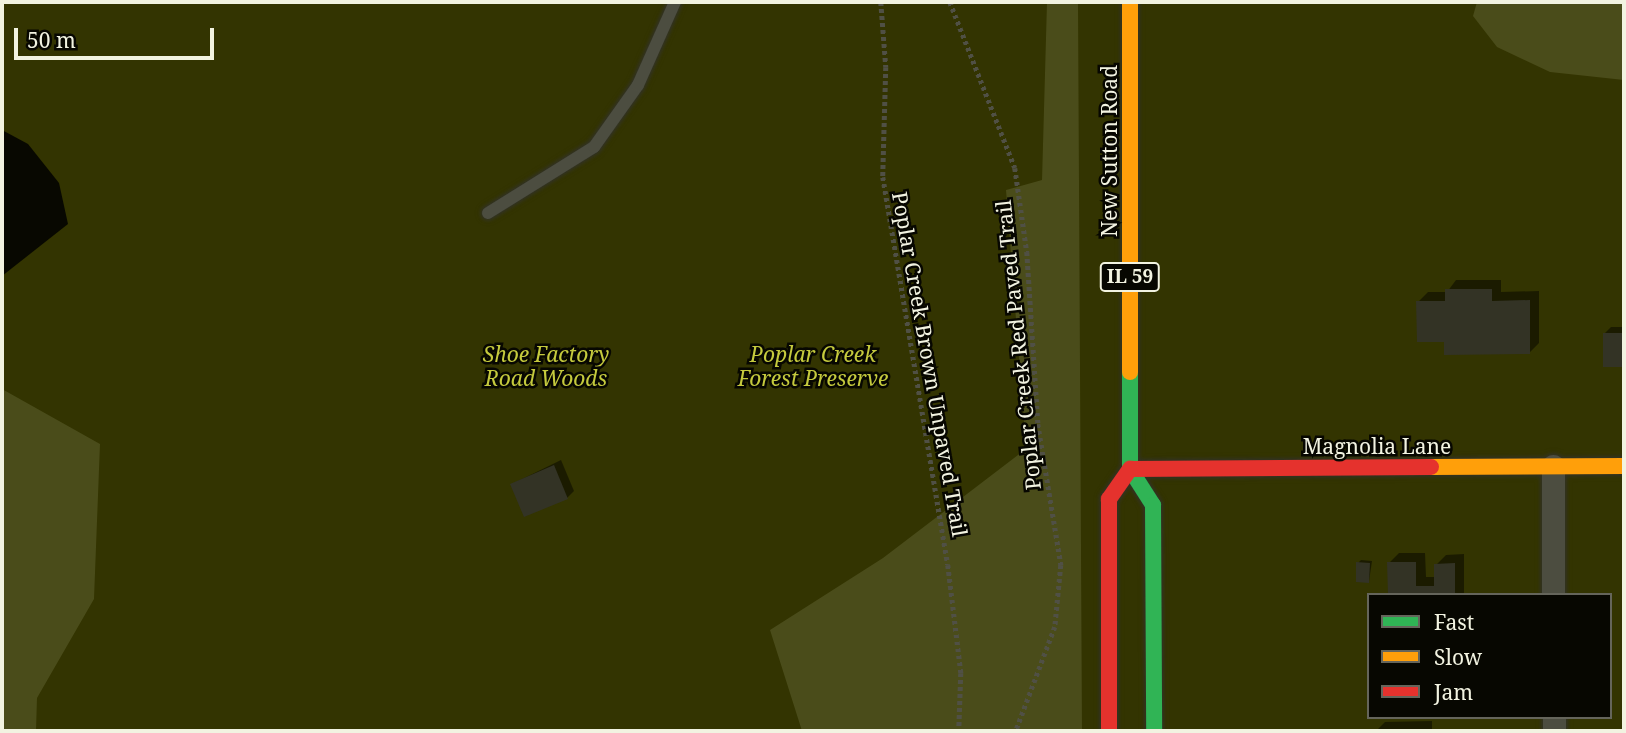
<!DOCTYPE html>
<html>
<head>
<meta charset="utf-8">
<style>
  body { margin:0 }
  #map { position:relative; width:1626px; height:733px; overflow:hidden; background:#171707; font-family:"Noto Serif",serif }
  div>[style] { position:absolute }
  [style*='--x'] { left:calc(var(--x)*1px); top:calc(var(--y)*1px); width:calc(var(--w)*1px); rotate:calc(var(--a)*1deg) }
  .green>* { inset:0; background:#333401 }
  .forest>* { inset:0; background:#4a4c1a }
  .water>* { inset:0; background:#080801 }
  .shadow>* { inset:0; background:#0007 }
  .building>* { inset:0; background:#333325 }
  .path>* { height:4.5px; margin-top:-2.25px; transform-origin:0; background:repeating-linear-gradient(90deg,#505045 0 3.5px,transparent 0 7px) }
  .roads { filter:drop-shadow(0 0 2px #323228) drop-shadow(0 0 2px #323228) }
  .lane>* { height:12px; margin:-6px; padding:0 6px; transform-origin:6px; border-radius:6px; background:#4c4d40 }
  .street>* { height:23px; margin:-11.5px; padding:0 11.5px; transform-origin:11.5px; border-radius:11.5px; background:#4c4d40 }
  .fast>* { height:16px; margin:-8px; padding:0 8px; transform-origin:8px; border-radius:8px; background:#30b455 }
  .slow>* { height:16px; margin:-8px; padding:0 8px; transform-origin:8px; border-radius:8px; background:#ff9f0a }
  .jam>* { height:16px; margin:-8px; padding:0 8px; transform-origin:8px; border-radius:8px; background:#e5322d }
  span { translate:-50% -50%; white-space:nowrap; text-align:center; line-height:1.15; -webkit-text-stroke:5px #070701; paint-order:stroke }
  .shield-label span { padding:2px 5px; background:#070701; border:2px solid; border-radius:5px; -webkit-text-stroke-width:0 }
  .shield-label { font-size:19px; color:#f2f3e1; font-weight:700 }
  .street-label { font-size:21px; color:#f2f3e1 }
  .park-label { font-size:21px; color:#c5ca3d; font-style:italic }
  .frame { position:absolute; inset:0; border:4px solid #f2f3e1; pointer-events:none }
  .legend { position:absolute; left:1367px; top:593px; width:245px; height:126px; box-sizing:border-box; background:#070701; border:2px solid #65655b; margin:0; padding:9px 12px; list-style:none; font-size:21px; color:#f2f3e1 }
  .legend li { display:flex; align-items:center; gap:14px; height:35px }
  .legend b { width:35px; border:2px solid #65655b }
  .scale { position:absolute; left:14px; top:28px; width:200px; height:32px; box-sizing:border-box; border:4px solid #f2f3e1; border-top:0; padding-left:9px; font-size:21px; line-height:24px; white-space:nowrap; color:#f2f3e1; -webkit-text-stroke:5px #070701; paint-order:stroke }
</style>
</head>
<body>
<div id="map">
  <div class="green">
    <div style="clip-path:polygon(evenodd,2px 2px,1624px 2px,1624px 731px,2px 731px,2px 2px,1369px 595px,1610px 595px,1610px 717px,1369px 717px,1369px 595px)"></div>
  </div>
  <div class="forest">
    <div style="clip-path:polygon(1047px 2px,1078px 2px,1082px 731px,802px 731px,770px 630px,883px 558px,1026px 449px,1006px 190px,1042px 180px)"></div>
    <div style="clip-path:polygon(1477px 2px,1624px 2px,1624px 80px,1550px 72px,1497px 47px,1473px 16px)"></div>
    <div style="clip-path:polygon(2px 389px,100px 444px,94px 599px,37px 698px,36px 731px,2px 731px)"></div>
  </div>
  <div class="water">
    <div style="clip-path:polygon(2px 130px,28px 144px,59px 183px,68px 224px,2px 276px)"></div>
  </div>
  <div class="shadow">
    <div style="clip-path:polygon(1456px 280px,1501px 280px,1501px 292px,1539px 291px,1539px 343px,1529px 353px,1446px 341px,1418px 302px,1428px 292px,1447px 292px)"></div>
    <div style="clip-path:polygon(1611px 327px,1624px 327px,1624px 365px,1605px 365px,1605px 333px)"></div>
    <div style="clip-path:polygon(561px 460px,574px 491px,567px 498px,512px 484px)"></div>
    <div style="clip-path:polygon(1399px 553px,1425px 553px,1426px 577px,1436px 577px,1436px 565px,1446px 555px,1464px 554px,1464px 595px,1390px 595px,1389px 563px)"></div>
    <div style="clip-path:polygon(1361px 560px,1372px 561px,1369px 581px,1358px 563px)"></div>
    <div style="clip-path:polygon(1432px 721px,1432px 731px,1376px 731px,1385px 722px)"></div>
  </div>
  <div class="building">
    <div style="clip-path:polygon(1445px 289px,1492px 289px,1492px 301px,1530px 300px,1530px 354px,1444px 355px,1444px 342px,1417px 342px,1416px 301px,1445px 301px)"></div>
    <div style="clip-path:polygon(1603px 333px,1624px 333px,1624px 367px,1603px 367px)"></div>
    <div style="clip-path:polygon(554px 465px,568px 499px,524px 517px,510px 484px)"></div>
    <div style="clip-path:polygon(1356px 562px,1370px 563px,1369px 583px,1356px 582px)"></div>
    <div style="clip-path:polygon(1387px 562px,1416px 562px,1416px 586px,1434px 586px,1434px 564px,1455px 563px,1455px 595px,1388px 595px)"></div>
  </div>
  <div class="path">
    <div style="--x:881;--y:2;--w:65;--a:85.6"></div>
    <div style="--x:886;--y:67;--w:110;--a:91.6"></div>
    <div style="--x:883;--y:177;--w:393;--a:80.5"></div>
    <div style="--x:948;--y:565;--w:109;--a:83.1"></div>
    <div style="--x:961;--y:673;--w:58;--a:92"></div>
    <div style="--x:950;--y:2;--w:178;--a:68.6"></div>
    <div style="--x:1015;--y:168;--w:85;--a:81.9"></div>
    <div style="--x:1027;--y:252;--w:172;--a:86.3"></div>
    <div style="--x:1038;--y:424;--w:143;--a:80.7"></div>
    <div style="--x:1061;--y:565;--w:62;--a:95.5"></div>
    <div style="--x:1055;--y:627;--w:111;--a:110.6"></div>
  </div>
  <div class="roads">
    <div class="lane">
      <div style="--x:488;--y:213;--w:125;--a:-31.9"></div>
      <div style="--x:594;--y:147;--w:76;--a:-54.6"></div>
      <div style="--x:638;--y:85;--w:91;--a:-66"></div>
    </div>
    <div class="street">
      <div style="--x:1553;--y:466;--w:129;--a:90"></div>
      <div style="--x:1554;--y:717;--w:14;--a:90"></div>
    </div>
    <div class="fast">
      <div style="--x:1130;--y:372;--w:97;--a:90"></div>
      <div style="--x:1130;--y:469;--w:43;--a:57.4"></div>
      <div style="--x:1153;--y:505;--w:226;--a:89.7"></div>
    </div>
    <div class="slow">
      <div style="--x:1130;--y:2;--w:370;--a:90"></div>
      <div style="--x:1431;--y:467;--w:193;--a:-0.3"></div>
    </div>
    <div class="jam">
      <div style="--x:1130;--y:469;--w:301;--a:-0.4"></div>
      <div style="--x:1109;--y:731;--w:232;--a:-90"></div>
      <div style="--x:1109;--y:499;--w:37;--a:-55"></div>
    </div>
  </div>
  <div class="shield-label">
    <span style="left:1130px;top:277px">IL 59</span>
  </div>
  <div class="street-label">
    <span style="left:1109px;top:151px;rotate:-90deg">New Sutton Road</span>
    <span style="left:1018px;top:345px;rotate:-96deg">Poplar Creek Red Paved Trail</span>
    <span style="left:930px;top:364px;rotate:80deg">Poplar Creek Brown Unpaved Trail</span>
    <span style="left:1377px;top:446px">Magnolia Lane</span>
  </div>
  <div class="park-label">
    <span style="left:546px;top:366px">Shoe Factory<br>Road Woods</span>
    <span style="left:813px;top:366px">Poplar Creek<br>Forest Preserve</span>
  </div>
  <div class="frame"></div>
  <ul class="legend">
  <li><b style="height:9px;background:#30b455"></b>Fast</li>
  <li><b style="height:9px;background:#ff9f0a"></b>Slow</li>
  <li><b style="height:9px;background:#e5322d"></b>Jam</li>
  </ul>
  <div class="scale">50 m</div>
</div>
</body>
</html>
